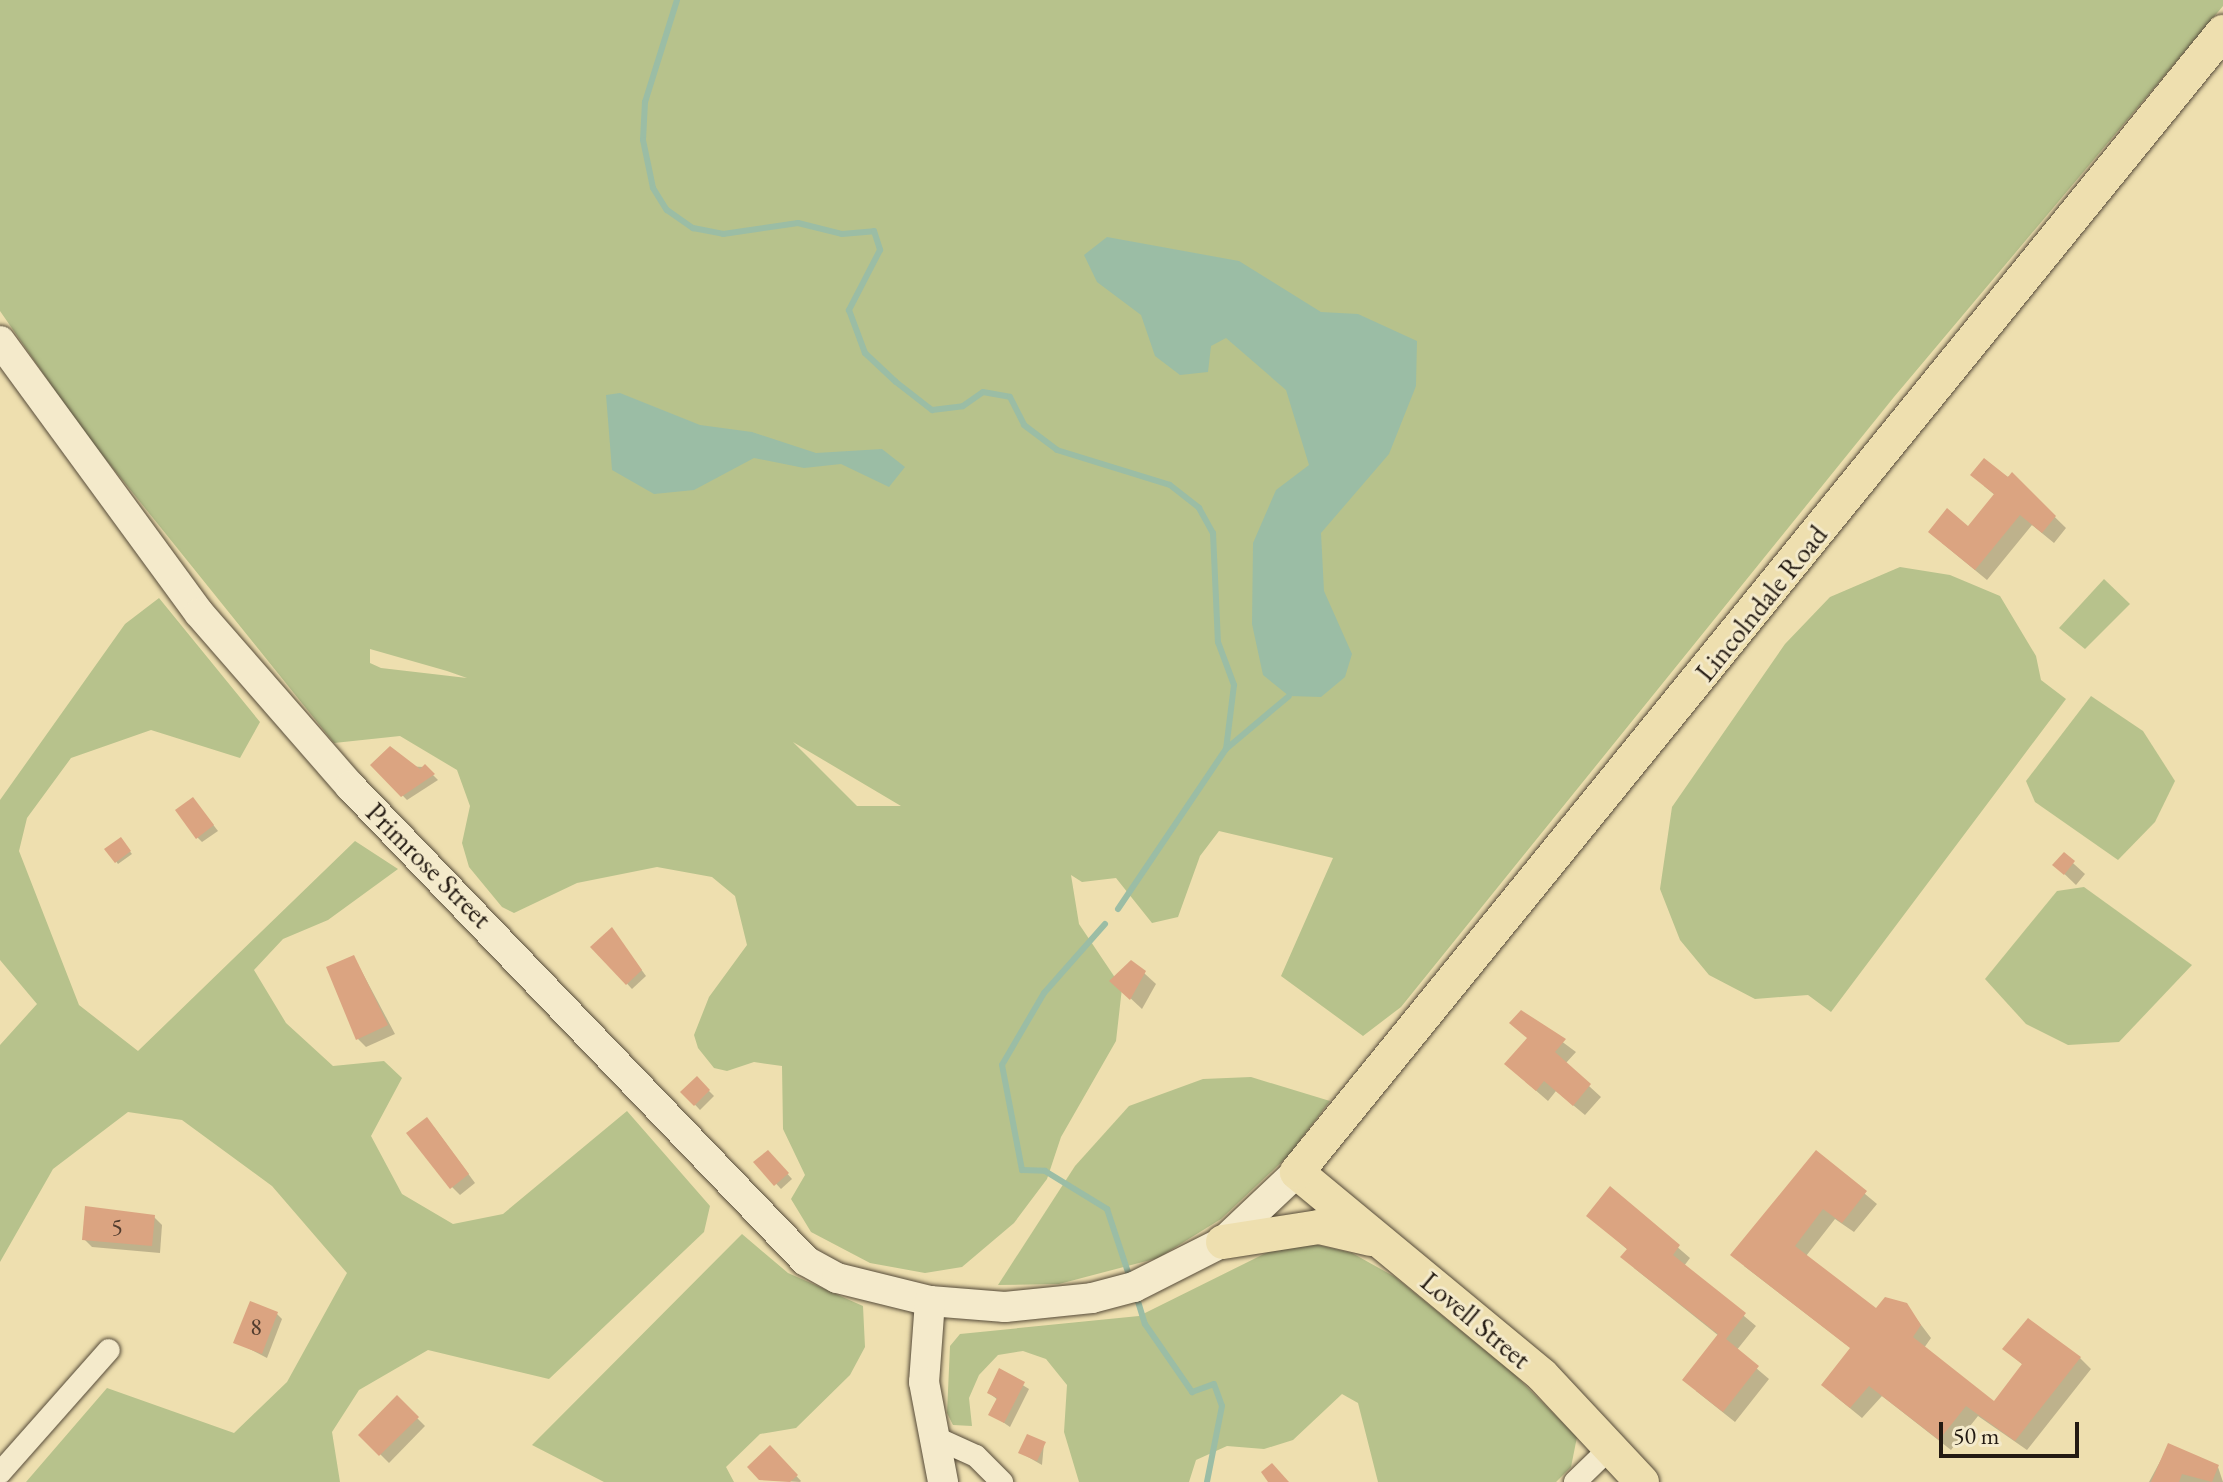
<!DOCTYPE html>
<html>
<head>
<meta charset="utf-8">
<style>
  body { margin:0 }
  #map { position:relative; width:2223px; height:1482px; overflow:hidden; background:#eedfaf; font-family:"EB Garamond",serif }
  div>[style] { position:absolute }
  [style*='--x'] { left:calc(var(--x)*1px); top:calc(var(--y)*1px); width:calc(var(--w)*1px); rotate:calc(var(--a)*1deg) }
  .green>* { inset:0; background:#b7c28c }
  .water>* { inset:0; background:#9bbda5 }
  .shadow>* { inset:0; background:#0003 }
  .stream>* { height:6px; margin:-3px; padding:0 3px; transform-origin:3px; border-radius:3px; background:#9bbda5 }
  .building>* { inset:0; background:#dba481 }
  .roads { filter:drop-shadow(0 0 2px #564b39) drop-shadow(0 0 2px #564b39) }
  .street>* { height:22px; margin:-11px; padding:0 11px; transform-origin:11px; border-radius:11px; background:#f4eacb }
  .secondary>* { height:30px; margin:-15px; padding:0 15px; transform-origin:15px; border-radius:15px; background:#f4eacb }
  .primary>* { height:34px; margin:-17px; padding:0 17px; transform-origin:17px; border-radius:17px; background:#eedfaf }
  span { translate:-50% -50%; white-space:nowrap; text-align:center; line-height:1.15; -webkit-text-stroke:6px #f4eacb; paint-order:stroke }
  .number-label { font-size:24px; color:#513c2e }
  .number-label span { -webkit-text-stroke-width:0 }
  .street-label { font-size:28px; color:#231a12 }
  .scale { position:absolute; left:1939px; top:1422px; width:140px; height:36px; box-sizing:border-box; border:4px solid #231a12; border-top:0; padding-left:10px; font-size:24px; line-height:28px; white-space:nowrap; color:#231a12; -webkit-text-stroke:6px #f4eacb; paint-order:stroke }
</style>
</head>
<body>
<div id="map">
  <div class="green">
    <div style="clip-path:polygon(evenodd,0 0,2223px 0,2223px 6px,1894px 397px,1401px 1007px,1363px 1036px,1281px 976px,1333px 858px,1219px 831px,1200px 856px,1178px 917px,1152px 923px,1116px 878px,1082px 882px,1071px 875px,1079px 924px,1122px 988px,1116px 1041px,1061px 1137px,1047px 1179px,1014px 1223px,962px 1267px,925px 1273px,870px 1263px,811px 1232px,791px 1199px,805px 1175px,783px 1129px,782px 1066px,754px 1062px,727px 1071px,714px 1068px,698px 1048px,694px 1035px,709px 997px,747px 945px,735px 896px,712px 877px,657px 867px,577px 883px,514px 913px,502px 907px,469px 867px,462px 843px,470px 806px,457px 770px,400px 736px,334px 743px,83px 431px,0 311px,0 0,370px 649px,447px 671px,467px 678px,381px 668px,370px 663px,370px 649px,0 0,793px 742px,901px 806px,857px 806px,793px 742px)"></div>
    <div style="clip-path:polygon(1900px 567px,1950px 575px,2000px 596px,2036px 656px,2041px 680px,2066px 699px,1831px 1012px,1808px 995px,1755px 999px,1709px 975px,1680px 940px,1660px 889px,1672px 807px,1785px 644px,1830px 597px)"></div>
    <div style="clip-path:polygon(2104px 579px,2130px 604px,2085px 649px,2059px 628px)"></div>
    <div style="clip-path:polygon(159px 598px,260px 722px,240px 758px,151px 730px,71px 758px,27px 818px,19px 851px,79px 1005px,138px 1051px,355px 841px,398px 869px,328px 920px,283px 939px,254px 970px,286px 1023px,333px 1066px,384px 1061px,402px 1078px,371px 1136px,402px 1194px,453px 1224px,503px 1214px,627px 1111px,710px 1206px,704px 1232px,549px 1379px,428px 1350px,359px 1390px,332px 1432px,340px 1482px,26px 1482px,107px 1388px,234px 1433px,287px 1382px,347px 1273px,272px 1186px,182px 1120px,128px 1112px,53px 1169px,0 1262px,0 1045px,37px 1004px,0 960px,0 800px,125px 624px)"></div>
    <div style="clip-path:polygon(2091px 696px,2143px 731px,2175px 781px,2155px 822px,2118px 860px,2035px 802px,2026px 781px)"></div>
    <div style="clip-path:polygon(2084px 887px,2192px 965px,2119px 1042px,2068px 1045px,2026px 1024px,1985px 979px,2057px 891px)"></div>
    <div style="clip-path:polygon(1251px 1077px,1330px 1101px,1288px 1156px,1221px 1219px,1158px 1258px,1059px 1284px,998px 1285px,1075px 1166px,1129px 1106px,1203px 1079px)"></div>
    <div style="clip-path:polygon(742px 1234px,788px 1273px,863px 1306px,865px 1347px,850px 1375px,796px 1428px,760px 1434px,726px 1467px,734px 1482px,604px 1482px,532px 1445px)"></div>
    <div style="clip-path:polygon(1314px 1244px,1352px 1253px,1395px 1277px,1515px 1375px,1577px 1437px,1571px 1467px,1556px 1482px,1378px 1482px,1358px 1403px,1342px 1394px,1293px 1440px,1264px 1449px,1227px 1446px,1196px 1460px,1189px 1482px,1079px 1482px,1064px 1432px,1067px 1385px,1046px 1359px,1023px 1351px,998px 1355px,979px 1375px,969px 1398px,972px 1426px,953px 1425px,947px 1413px,950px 1346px,960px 1334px,1139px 1316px,1270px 1251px)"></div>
  </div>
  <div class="water">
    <div style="clip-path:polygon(1107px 237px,1239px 261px,1321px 312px,1358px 314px,1417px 341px,1416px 386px,1389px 454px,1321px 533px,1324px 591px,1352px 654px,1345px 677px,1321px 697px,1289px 696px,1263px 675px,1252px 624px,1253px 543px,1276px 490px,1309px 465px,1286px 390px,1226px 338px,1211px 346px,1208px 372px,1180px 375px,1155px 356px,1141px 315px,1097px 282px,1084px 255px)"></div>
    <div style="clip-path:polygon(620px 393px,700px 425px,752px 432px,816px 453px,882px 449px,905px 467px,889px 487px,841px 464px,804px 468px,754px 458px,694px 490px,654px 494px,612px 470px,606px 395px)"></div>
  </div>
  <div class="shadow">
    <div style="clip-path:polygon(2012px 475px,2066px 528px,2054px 543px,2032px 525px,1987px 580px,1942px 543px,1969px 529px,1996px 496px,1984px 486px)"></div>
    <div style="clip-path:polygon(373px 765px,425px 767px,438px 780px,407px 800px)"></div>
    <div style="clip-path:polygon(198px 805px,218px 831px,202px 842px,197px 837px)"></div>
    <div style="clip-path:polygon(120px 839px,132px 854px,118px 864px,107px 849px)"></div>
    <div style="clip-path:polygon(2064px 855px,2085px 874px,2076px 885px,2055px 865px)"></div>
    <div style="clip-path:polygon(612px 930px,646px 976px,632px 989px,593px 947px)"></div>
    <div style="clip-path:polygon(354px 957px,395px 1034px,366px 1047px,358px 1039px)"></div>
    <div style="clip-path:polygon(1144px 973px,1156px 984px,1142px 1009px,1112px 981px)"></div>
    <div style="clip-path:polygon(1522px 1012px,1576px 1052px,1565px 1064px,1601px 1097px,1585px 1115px,1556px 1091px,1548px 1101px,1518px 1075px,1529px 1038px)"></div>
    <div style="clip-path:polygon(697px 1079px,714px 1096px,700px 1110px,683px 1092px)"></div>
    <div style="clip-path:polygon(434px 1127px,475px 1183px,460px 1195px,452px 1187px)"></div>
    <div style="clip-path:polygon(768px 1152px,792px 1179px,781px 1189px,756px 1162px)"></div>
    <div style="clip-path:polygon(1816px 1153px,1877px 1204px,1854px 1232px,1835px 1219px,1806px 1256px,1877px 1310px,1906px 1305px,1931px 1338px,1924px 1348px,1994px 1404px,2023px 1365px,2005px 1349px,2080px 1358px,2091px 1369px,2027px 1450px,1978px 1416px,1951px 1450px,1882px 1396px,1862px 1418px,1835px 1396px,1852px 1349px,1744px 1266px)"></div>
    <div style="clip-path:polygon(1610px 1189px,1690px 1258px,1684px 1266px,1756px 1326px,1736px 1351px,1769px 1379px,1735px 1422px,1696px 1391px,1719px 1336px,1634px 1268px,1628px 1250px,1589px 1216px)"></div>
    <div style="clip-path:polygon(154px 1217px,162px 1225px,160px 1253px,92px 1247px,84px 1239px)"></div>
    <div style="clip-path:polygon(277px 1314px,282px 1319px,267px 1358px,236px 1342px)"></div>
    <div style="clip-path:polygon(1000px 1371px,1029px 1389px,1010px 1427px,991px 1414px,998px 1400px,989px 1393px)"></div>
    <div style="clip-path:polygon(397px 1398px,425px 1426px,389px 1463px,361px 1435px)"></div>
    <div style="clip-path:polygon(1044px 1443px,1042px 1465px,1021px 1453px)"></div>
    <div style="clip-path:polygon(2169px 1445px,2218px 1467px,2223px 1482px,2149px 1482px)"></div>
    <div style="clip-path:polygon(770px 1448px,801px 1481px,800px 1482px,770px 1480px)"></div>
  </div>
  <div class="stream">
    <div style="--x:677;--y:0;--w:107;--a:107.4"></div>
    <div style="--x:645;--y:102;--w:38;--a:93"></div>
    <div style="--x:643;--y:140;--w:49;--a:78.2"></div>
    <div style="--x:653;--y:188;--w:26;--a:58"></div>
    <div style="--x:667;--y:210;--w:32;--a:35"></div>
    <div style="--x:693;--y:228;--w:31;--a:11"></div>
    <div style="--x:723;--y:234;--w:76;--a:-8.3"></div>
    <div style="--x:798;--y:223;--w:45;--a:14"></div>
    <div style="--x:842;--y:234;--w:32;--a:-5"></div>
    <div style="--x:874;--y:231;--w:20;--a:72"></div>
    <div style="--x:880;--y:250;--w:68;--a:117.3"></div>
    <div style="--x:849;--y:310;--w:46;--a:69.6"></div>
    <div style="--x:865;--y:353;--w:42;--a:43.1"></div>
    <div style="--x:896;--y:382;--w:46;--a:37.9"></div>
    <div style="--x:932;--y:410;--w:31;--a:-7"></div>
    <div style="--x:963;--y:406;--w:24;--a:-35"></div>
    <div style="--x:983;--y:392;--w:27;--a:10"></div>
    <div style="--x:1010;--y:397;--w:31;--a:63"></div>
    <div style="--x:1024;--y:425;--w:41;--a:37.1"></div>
    <div style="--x:1057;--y:450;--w:118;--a:17.2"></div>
    <div style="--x:1170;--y:485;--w:37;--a:38"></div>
    <div style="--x:1199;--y:508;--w:29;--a:61"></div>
    <div style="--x:1213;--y:533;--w:109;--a:87.4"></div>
    <div style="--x:1218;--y:642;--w:46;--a:69.6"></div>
    <div style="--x:1234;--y:685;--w:64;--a:97.1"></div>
    <div style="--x:1118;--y:909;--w:193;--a:-56"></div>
    <div style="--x:1226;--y:749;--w:82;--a:-40.1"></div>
    <div style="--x:1105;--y:924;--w:92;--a:131.5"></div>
    <div style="--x:1044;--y:993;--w:83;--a:120.3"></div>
    <div style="--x:1002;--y:1065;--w:107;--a:79.2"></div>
    <div style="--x:1022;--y:1170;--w:23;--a:2"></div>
    <div style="--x:1045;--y:1171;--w:73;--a:31.5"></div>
    <div style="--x:1107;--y:1209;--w:76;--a:71.6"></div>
    <div style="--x:1136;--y:1295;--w:30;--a:73"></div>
    <div style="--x:1145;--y:1324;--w:83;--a:55.3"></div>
    <div style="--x:1192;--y:1392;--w:23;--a:-20"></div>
    <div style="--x:1214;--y:1384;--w:23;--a:70"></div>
    <div style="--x:1222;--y:1406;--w:77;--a:101.2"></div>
  </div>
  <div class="building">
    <div style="clip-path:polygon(1984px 458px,2008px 477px,2012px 472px,2056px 516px,2042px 533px,2020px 515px,1975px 570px,1928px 532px,1947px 508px,1968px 526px,1994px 494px,1970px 475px)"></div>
    <div style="clip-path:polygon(390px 746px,420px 769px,425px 764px,435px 774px,401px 797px,370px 765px)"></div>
    <div style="clip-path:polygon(193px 797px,214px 825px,196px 839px,175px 810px)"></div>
    <div style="clip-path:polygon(121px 837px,131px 851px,115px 863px,104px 849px)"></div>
    <div style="clip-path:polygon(2064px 852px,2075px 861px,2064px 875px,2052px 865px)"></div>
    <div style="clip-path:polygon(612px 927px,642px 970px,626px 985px,590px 947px)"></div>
    <div style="clip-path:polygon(354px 955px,388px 1025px,356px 1040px,326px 967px)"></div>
    <div style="clip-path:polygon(1131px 960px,1146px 971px,1130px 1000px,1109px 981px)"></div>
    <div style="clip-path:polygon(1521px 1010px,1566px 1039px,1555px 1052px,1591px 1084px,1573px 1106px,1544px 1081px,1536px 1091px,1504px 1064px,1527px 1038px,1509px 1023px)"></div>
    <div style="clip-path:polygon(697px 1076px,710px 1090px,694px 1106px,680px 1092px)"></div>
    <div style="clip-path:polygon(427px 1117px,469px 1174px,450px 1189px,406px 1133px)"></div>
    <div style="clip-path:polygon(768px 1150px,789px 1173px,774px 1186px,753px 1162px)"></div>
    <div style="clip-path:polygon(1816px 1150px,1867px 1191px,1842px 1223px,1823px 1209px,1795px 1246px,1876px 1308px,1885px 1297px,1907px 1303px,1921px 1325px,1913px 1337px,1994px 1401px,2022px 1364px,2002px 1349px,2028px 1318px,2081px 1357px,2015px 1441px,1966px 1406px,1939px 1440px,1869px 1386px,1850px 1408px,1821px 1385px,1850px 1348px,1730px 1255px)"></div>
    <div style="clip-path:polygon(1610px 1186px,1680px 1245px,1673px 1255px,1746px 1313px,1726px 1339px,1759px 1366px,1723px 1412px,1682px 1380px,1718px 1334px,1620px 1257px,1627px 1249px,1586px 1216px)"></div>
    <div style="clip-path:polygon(85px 1206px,155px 1215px,152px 1246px,82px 1240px)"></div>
    <div style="clip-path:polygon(250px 1301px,278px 1312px,262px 1354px,233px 1343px)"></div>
    <div style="clip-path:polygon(999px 1368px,1025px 1382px,1004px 1423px,988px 1415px,997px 1398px,987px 1393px)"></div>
    <div style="clip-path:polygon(397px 1395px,419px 1417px,379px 1456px,358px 1435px)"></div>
    <div style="clip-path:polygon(1027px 1434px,1046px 1442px,1037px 1461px,1018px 1453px)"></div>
    <div style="clip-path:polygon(2168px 1443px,2219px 1465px,2212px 1482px,2182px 1474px,2179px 1482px,2151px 1482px)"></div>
    <div style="clip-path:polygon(770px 1445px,798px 1475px,790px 1482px,759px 1480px,747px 1467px)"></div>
    <div style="clip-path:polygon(1272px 1463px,1289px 1482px,1268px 1482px,1261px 1472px)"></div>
  </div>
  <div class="roads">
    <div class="street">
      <div style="--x:934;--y:1437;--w:46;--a:24.3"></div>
      <div style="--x:976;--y:1456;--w:37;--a:45"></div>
      <div style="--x:0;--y:1473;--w:164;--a:-48.5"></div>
      <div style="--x:1575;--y:1482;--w:49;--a:-44.2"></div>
    </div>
    <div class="secondary">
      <div style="--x:0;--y:341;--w:337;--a:53.8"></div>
      <div style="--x:199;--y:613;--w:230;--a:48.9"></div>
      <div style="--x:350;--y:786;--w:658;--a:46.17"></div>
      <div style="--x:806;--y:1261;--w:35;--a:29"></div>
      <div style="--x:837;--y:1278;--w:96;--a:13.9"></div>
      <div style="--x:930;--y:1301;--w:75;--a:4.6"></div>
      <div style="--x:1005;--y:1307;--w:87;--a:-5.9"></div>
      <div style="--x:1092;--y:1298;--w:43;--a:-14.7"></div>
      <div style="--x:1134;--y:1287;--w:100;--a:-26.8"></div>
      <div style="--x:1223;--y:1242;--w:102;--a:-43.4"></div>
      <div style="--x:930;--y:1301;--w:81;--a:94.2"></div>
      <div style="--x:924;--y:1382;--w:102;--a:79.2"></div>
    </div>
    <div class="primary">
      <div style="--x:1223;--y:1242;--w:97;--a:-8.9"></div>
      <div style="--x:1319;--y:1227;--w:53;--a:13"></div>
      <div style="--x:1642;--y:1482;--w:146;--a:-133.1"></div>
      <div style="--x:1542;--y:1375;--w:318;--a:-140.4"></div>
      <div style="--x:1297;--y:1172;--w:1469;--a:-50.91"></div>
    </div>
  </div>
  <div class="number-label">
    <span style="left:117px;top:1227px">5</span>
    <span style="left:256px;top:1327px">8</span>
  </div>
  <div class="street-label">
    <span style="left:1761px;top:603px;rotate:-51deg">Lincolndale Road</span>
    <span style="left:429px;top:865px;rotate:45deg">Primrose Street</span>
    <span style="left:1476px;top:1320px;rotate:40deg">Lovell Street</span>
  </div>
  <div class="scale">50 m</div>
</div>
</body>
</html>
